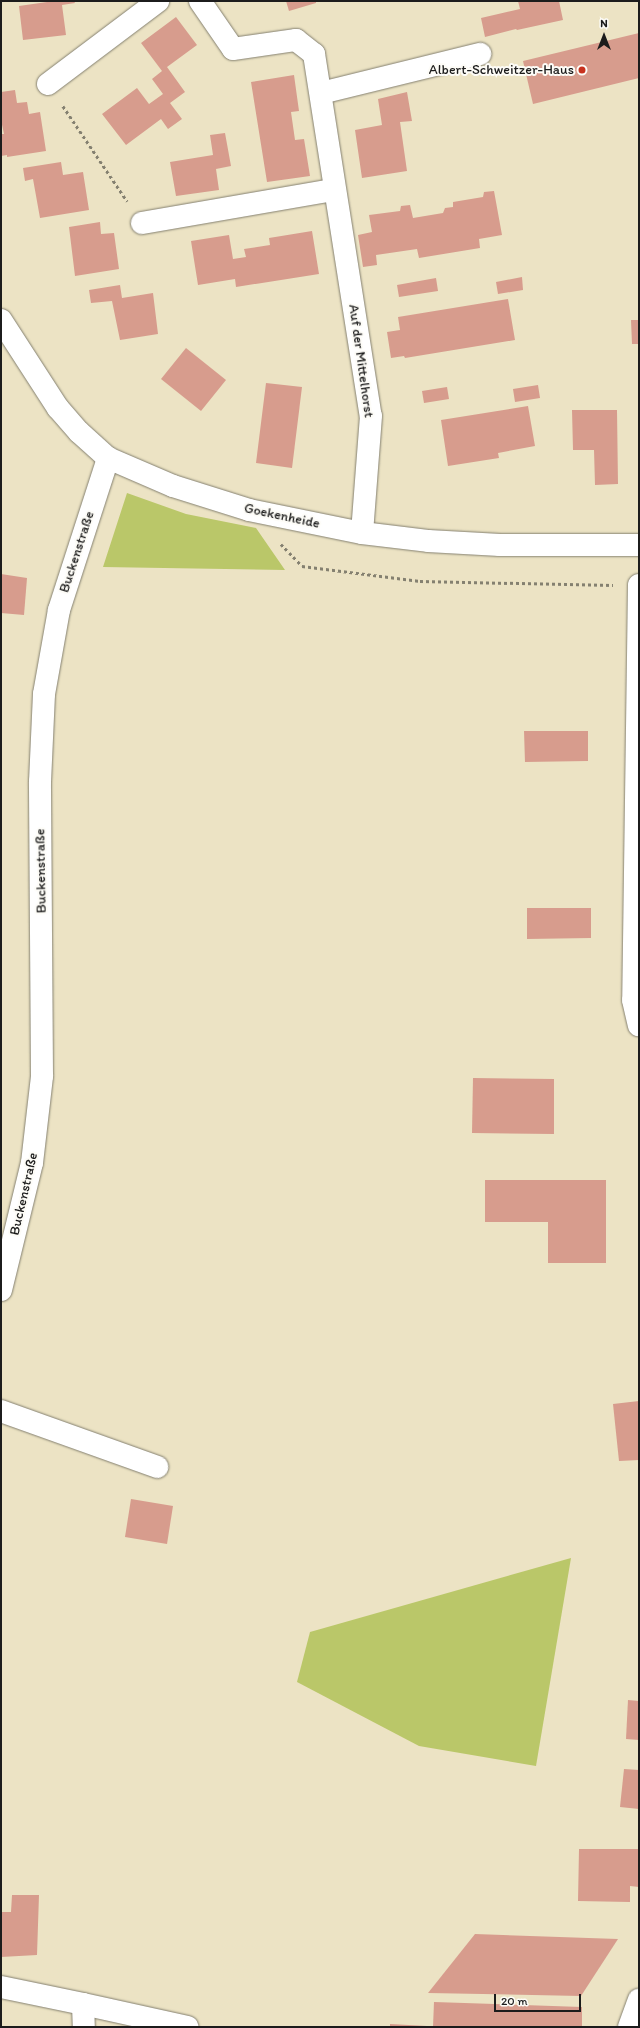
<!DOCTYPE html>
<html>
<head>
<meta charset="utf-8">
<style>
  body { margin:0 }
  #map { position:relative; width:640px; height:2028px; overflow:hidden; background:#ece3c4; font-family:Itim,sans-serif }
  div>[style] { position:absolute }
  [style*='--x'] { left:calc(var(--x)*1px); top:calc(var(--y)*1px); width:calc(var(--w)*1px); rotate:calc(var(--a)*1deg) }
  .green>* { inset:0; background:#bac769 }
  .building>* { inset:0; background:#d79c8d }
  .path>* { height:2.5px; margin-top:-1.25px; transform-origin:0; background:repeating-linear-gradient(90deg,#848070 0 3px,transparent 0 6px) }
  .roads { filter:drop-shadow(0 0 1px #848070) drop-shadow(0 0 1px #848070) }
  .minor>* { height:22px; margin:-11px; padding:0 11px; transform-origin:11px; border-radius:11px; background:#fff }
  .dots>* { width:11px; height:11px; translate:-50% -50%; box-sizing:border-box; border:2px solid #fdfcf7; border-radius:50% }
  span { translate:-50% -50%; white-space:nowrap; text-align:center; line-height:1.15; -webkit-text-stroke:4px #fdfcf7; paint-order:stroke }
  .poi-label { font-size:14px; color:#1c1c1c }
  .right { translate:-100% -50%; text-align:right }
  .street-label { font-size:14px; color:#1c1c1c }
  .frame { position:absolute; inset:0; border:2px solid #1c1c1c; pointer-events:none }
  .north { position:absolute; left:584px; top:16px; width:40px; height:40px; -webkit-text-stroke:3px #fdfcf7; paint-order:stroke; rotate:0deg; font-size:11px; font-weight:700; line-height:16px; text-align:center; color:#1c1c1c }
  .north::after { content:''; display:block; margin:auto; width:14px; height:18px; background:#1c1c1c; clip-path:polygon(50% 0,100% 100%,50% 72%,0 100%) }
  .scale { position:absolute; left:494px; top:1994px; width:87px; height:18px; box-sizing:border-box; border:2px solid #1c1c1c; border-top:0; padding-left:5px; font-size:12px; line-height:14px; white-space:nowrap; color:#1c1c1c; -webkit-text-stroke:3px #fdfcf7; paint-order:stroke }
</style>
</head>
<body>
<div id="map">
  <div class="green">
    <div style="clip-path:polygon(127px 493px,186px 514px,256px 528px,285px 570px,103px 567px)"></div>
    <div style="clip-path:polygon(571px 1558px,536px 1766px,419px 1746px,297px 1682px,310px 1632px)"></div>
  </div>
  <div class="building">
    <div style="clip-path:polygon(54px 1px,74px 1px,75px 3px,62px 5px,66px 35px,23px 40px,19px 6px)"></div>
    <div style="clip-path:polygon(286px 1px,316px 1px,316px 3px,289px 11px)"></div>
    <div style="clip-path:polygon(518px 1px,559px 1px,563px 20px,517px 30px,516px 29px,485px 37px,481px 18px,520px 9px)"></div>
    <div style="clip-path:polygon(176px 17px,197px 45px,167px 67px,185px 92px,170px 103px,182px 119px,168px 129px,161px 119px,126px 145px,102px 114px,137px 88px,149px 104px,163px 94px,152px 79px,162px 71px,141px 43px)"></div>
    <div style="clip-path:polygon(639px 33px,639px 78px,533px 104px,523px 61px)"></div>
    <div style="clip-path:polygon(294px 75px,299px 111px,291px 112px,295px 140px,304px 139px,310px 176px,267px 182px,251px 82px)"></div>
    <div style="clip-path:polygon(15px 90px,17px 103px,27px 102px,29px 114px,40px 112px,46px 151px,7px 157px,7px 155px,1px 156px,1px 134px,4px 134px,1px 120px,1px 92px)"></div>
    <div style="clip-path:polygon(407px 92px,412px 121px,400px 122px,407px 171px,362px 178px,355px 130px,382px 125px,378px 99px)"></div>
    <div style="clip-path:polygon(225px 133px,231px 166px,216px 169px,219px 190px,176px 196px,170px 162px,213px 155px,210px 135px)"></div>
    <div style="clip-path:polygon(61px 162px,63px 175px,83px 172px,89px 210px,40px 218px,33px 179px,25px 181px,23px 168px)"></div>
    <div style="clip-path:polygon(494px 191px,502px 235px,479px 239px,480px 248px,419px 258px,417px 249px,376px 255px,377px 265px,363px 267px,358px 235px,372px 232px,369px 215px,400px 211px,401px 206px,410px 205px,413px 218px,443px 213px,445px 208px,453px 207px,453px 202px,483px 197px,484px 192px)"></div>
    <div style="clip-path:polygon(100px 222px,101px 234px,114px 233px,119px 269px,75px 276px,69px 227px)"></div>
    <div style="clip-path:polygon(312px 231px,319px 274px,236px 287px,235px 279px,198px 285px,191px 241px,229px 235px,233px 259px,246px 257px,244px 249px,270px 245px,269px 238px)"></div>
    <div style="clip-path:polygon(522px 277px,523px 290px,498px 294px,496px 282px)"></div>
    <div style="clip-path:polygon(436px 278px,438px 291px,399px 297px,397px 285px)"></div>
    <div style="clip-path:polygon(120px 285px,122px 298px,153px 293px,158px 334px,120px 340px,112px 301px,91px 303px,89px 290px)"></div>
    <div style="clip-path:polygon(508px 299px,515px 340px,405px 358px,404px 356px,391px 358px,387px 332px,400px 330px,398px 317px)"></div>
    <div style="clip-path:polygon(631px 320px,639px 320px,639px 344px,632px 344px)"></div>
    <div style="clip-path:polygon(186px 348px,226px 380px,201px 411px,161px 379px)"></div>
    <div style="clip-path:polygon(266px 383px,302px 387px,292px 468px,256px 463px)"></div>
    <div style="clip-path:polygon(538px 385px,540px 398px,515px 402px,513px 389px)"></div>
    <div style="clip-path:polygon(447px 387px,449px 399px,424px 403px,422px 391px)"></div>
    <div style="clip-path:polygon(528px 406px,535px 446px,498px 453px,499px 458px,448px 466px,441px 420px)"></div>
    <div style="clip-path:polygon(572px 410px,617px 410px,618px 484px,595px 485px,594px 450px,573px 450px)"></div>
    <div style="clip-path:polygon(1px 574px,27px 578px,24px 615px,1px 613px)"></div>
    <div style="clip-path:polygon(524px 731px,588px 731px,588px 761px,525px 762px)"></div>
    <div style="clip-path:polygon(527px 908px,591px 908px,591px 938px,527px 939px)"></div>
    <div style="clip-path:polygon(473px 1078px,554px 1079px,554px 1134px,472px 1133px)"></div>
    <div style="clip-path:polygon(485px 1180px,606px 1180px,606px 1263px,548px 1263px,548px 1222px,485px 1222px)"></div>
    <div style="clip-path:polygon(639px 1401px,639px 1460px,619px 1461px,613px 1404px)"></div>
    <div style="clip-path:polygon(131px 1499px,173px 1506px,167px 1544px,125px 1537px)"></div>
    <div style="clip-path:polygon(628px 1700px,639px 1701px,639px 1740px,626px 1739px)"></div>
    <div style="clip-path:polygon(624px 1769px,639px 1770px,639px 1809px,620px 1807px)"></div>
    <div style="clip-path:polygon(579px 1849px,639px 1849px,639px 1887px,630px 1886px,630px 1902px,578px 1901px)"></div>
    <div style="clip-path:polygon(12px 1895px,39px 1895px,37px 1955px,1px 1957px,1px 1912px,11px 1912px)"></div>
    <div style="clip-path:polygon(475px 1934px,618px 1939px,581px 1996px,428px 1993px)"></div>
    <div style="clip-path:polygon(434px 2002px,582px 2007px,582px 2027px,433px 2027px)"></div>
    <div style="clip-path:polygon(390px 2024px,427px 2026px,427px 2027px,390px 2027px)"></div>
  </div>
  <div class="path">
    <div style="--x:63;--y:106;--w:115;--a:56"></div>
    <div style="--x:281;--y:544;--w:30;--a:46"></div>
    <div style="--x:302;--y:566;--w:119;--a:7.2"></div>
    <div style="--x:420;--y:581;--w:193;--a:1.2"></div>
  </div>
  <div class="roads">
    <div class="minor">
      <div style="--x:200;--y:1;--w:58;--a:55.5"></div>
      <div style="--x:233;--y:49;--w:64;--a:-8.1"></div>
      <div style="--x:296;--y:40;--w:23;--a:38"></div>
      <div style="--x:314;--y:54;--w:366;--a:81.1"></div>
      <div style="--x:371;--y:416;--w:117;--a:94.4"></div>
      <div style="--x:48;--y:84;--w:138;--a:-37"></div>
      <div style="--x:321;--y:93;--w:164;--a:-13.8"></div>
      <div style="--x:142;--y:223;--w:195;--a:-9.8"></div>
      <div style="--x:1;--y:320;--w:105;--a:57.1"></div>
      <div style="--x:58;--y:408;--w:32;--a:49"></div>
      <div style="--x:79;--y:432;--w:39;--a:42"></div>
      <div style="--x:108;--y:458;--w:71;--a:23.3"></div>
      <div style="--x:173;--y:486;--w:80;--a:17.5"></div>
      <div style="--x:249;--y:510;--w:115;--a:11.5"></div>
      <div style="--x:362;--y:533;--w:66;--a:6.9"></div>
      <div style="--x:428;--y:541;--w:72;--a:3.2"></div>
      <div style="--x:500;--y:545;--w:139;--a:0"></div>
      <div style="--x:639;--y:585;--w:415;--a:90.8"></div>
      <div style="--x:633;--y:1000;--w:26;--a:77"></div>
      <div style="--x:1;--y:1290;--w:131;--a:-76.3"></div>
      <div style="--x:32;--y:1163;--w:88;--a:-83.4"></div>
      <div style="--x:42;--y:1076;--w:294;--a:-90.4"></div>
      <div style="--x:40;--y:782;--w:88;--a:-87.4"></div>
      <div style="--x:44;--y:694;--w:85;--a:-79.9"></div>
      <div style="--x:59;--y:610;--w:160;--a:-72.1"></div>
      <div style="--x:1;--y:1411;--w:166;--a:19.7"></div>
      <div style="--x:1;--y:1987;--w:84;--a:11.7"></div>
      <div style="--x:83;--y:2004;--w:23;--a:88"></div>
      <div style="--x:83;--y:2004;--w:107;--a:12.4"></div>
      <div style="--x:629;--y:2027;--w:29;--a:-70"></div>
    </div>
  </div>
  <div class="dots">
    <div style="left:582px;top:70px;background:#c8321e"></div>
  </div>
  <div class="poi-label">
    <span class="right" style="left:574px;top:70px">Albert-Schweitzer-Haus</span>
  </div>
  <div class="street-label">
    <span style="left:361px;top:361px;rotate:82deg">Auf der Mittelhorst</span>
    <span style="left:282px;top:516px;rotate:12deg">Goekenheide</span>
    <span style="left:77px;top:552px;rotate:-72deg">Buckenstraße</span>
    <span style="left:41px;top:871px;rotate:-91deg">Buckenstraße</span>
    <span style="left:24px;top:1194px;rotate:-77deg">Buckenstraße</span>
  </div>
  <div class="frame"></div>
  <div class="north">N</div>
  <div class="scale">20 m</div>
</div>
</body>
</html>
